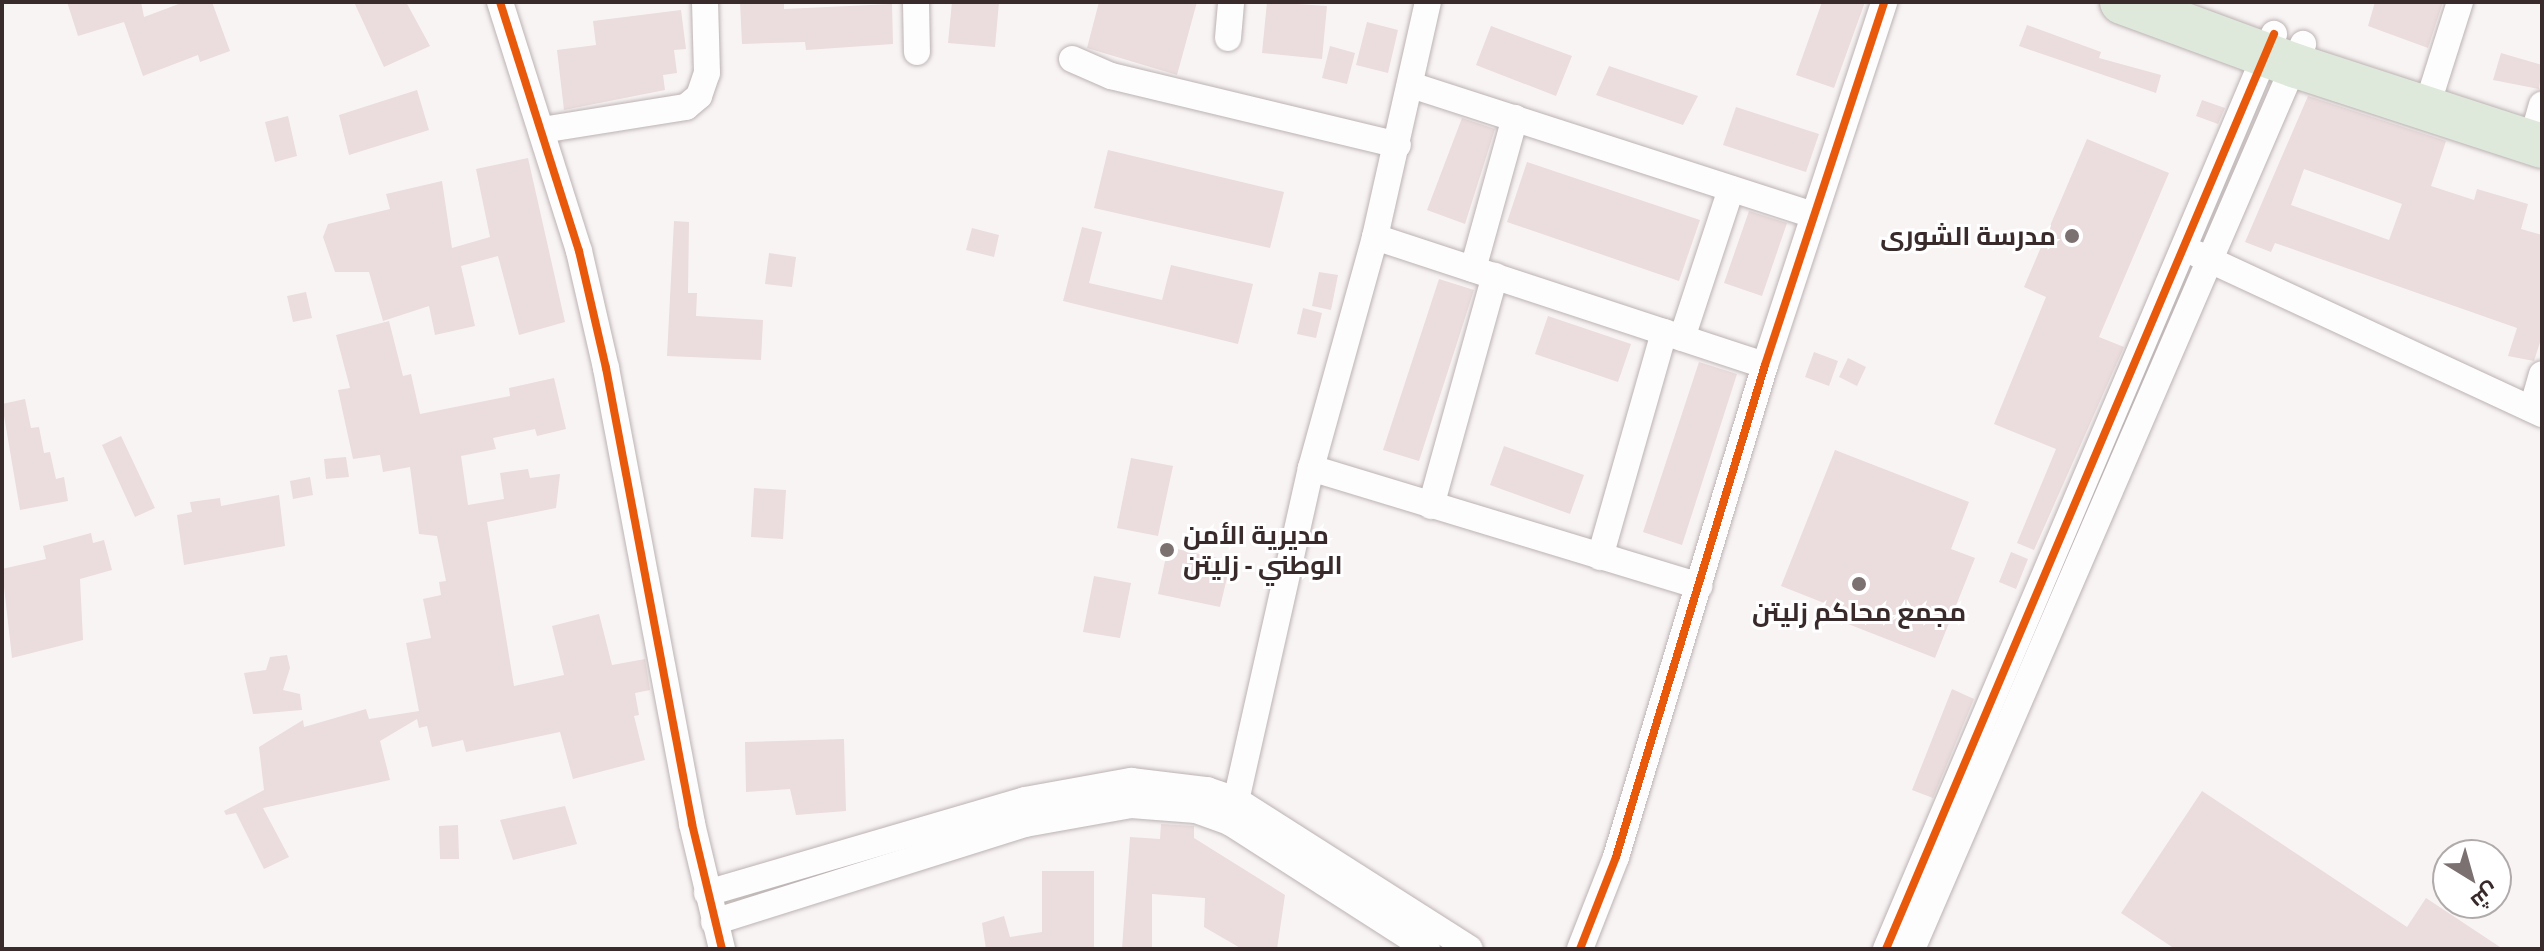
<!DOCTYPE html>
<html>
<head>
<meta charset="utf-8">
<style>
  body { margin:0 }
  #map { position:relative; width:2544px; height:951px; overflow:hidden; background:#f9f4f4; font-family:"Archivo Narrow",Cairo,sans-serif }
  div>[style] { position:absolute }
  [style*='--x'] { left:calc(var(--x)*1px); top:calc(var(--y)*1px); width:calc(var(--w)*1px); rotate:calc(var(--a)*1deg) }
  .building>* { inset:0; background:#ebdcdd }
  .roads { filter:drop-shadow(0 0 2px #bcb3b3) drop-shadow(0 0 2px #bcb3b3) }
  .street>* { height:26px; margin:-13px; padding:0 13px; transform-origin:13px; border-radius:13px; background:#fefdfd }
  .highway>* { height:44px; margin:-22px; padding:0 22px; transform-origin:22px; border-radius:22px; background:#dfe9db }
  .cycleway>* { height:8px; margin:-4px; padding:0 4px; transform-origin:4px; border-radius:4px; background:#e8590c }
  .dots>* { width:22px; height:22px; translate:-50% -50%; box-sizing:border-box; border:4px solid #fff; border-radius:50% }
  span { translate:-50% -50%; white-space:nowrap; text-align:center; line-height:1.15; -webkit-text-stroke:6px #fff; paint-order:stroke }
  .poi-label { font-size:26px; color:#392a2b; font-weight:700 }
  .right { translate:-100% -50%; text-align:right }
  .left { translate:0 -50%; text-align:left }
  .frame { position:absolute; inset:0; border:4px solid #392a2b; pointer-events:none }
  .north { position:absolute; left:2432px; top:839px; width:80px; height:80px; box-sizing:border-box; background:#fff; border:2px solid #b0aaaa; border-radius:50%; rotate:143deg; font-size:22px; font-weight:700; line-height:32px; text-align:center; color:#392a2b }
  .north::after { content:''; display:block; margin:auto; width:28px; height:36px; background:#7c7171; clip-path:polygon(50% 0,100% 100%,50% 72%,0 100%) }
</style>
</head>
<body>
<div id="map">
  <div class="building">
    <div style="clip-path:polygon(67px 2px,141px 2px,144px 17px,184px 2px,212px 2px,230px 51px,200px 62px,198px 55px,143px 76px,124px 22px,78px 36px)"></div>
    <div style="clip-path:polygon(354px 2px,406px 2px,430px 46px,384px 67px)"></div>
    <div style="clip-path:polygon(740px 2px,784px 2px,784px 9px,892px 4px,893px 44px,806px 50px,805px 42px,742px 44px)"></div>
    <div style="clip-path:polygon(952px 2px,999px 2px,995px 47px,948px 43px)"></div>
    <div style="clip-path:polygon(1099px 2px,1197px 2px,1177px 75px,1087px 48px)"></div>
    <div style="clip-path:polygon(1267px 2px,1327px 6px,1322px 59px,1262px 53px)"></div>
    <div style="clip-path:polygon(1822px 2px,1865px 2px,1834px 88px,1796px 75px)"></div>
    <div style="clip-path:polygon(2375px 2px,2443px 2px,2428px 48px,2368px 26px)"></div>
    <div style="clip-path:polygon(681px 10px,686px 49px,674px 50px,677px 73px,663px 75px,665px 90px,564px 110px,557px 50px,596px 45px,593px 21px)"></div>
    <div style="clip-path:polygon(1367px 22px,1398px 30px,1388px 73px,1356px 65px)"></div>
    <div style="clip-path:polygon(2027px 25px,2101px 52px,2099px 58px,2161px 75px,2156px 93px,2019px 46px)"></div>
    <div style="clip-path:polygon(1491px 26px,1572px 56px,1556px 96px,1476px 65px)"></div>
    <div style="clip-path:polygon(1330px 46px,1355px 53px,1347px 84px,1322px 78px)"></div>
    <div style="clip-path:polygon(2501px 53px,2542px 65px,2539px 89px,2493px 80px)"></div>
    <div style="clip-path:polygon(1609px 66px,1698px 96px,1683px 125px,1596px 95px)"></div>
    <div style="clip-path:polygon(417px 90px,429px 130px,349px 155px,339px 115px)"></div>
    <div style="clip-path:polygon(evenodd,2308px 96px,2446px 141px,2431px 186px,2474px 200px,2477px 189px,2528px 204px,2521px 229px,2542px 235px,2542px 336px,2534px 361px,2508px 356px,2517px 328px,2275px 243px,2271px 252px,2245px 242px,2308px 96px,2304px 169px,2402px 204px,2389px 240px,2291px 205px,2304px 169px)"></div>
    <div style="clip-path:polygon(2202px 100px,2225px 108px,2218px 124px,2196px 116px)"></div>
    <div style="clip-path:polygon(1736px 107px,1819px 134px,1806px 172px,1723px 145px)"></div>
    <div style="clip-path:polygon(288px 116px,297px 156px,275px 162px,265px 122px)"></div>
    <div style="clip-path:polygon(1462px 118px,1495px 129px,1465px 224px,1427px 210px)"></div>
    <div style="clip-path:polygon(2087px 139px,2169px 173px,2099px 337px,2124px 347px,2034px 550px,2017px 543px,2056px 449px,1994px 424px,2046px 297px,2024px 287px)"></div>
    <div style="clip-path:polygon(1108px 150px,1284px 192px,1270px 248px,1094px 208px)"></div>
    <div style="clip-path:polygon(528px 158px,565px 322px,519px 335px,498px 256px,461px 266px,475px 326px,435px 335px,429px 306px,383px 321px,369px 272px,335px 272px,323px 237px,328px 224px,390px 209px,386px 194px,442px 181px,452px 248px,490px 237px,476px 169px)"></div>
    <div style="clip-path:polygon(1527px 162px,1700px 220px,1679px 281px,1507px 222px)"></div>
    <div style="clip-path:polygon(1749px 211px,1787px 223px,1762px 296px,1724px 283px)"></div>
    <div style="clip-path:polygon(674px 221px,689px 222px,688px 293px,697px 293px,696px 316px,763px 320px,761px 360px,667px 356px)"></div>
    <div style="clip-path:polygon(1082px 227px,1102px 232px,1089px 283px,1162px 300px,1171px 265px,1253px 284px,1238px 344px,1063px 301px)"></div>
    <div style="clip-path:polygon(972px 228px,999px 235px,994px 257px,966px 250px)"></div>
    <div style="clip-path:polygon(769px 253px,796px 257px,792px 287px,765px 284px)"></div>
    <div style="clip-path:polygon(1319px 272px,1338px 275px,1331px 310px,1312px 306px)"></div>
    <div style="clip-path:polygon(1439px 279px,1474px 290px,1419px 461px,1383px 450px)"></div>
    <div style="clip-path:polygon(306px 292px,312px 318px,293px 322px,287px 296px)"></div>
    <div style="clip-path:polygon(1303px 308px,1322px 313px,1316px 338px,1297px 334px)"></div>
    <div style="clip-path:polygon(1548px 316px,1631px 344px,1618px 382px,1535px 354px)"></div>
    <div style="clip-path:polygon(389px 321px,403px 376px,411px 374px,420px 414px,510px 396px,509px 388px,554px 378px,566px 429px,537px 436px,535px 429px,493px 438px,496px 449px,461px 456px,468px 505px,504px 499px,500px 473px,528px 469px,530px 478px,560px 474px,556px 508px,487px 522px,514px 686px,564px 675px,552px 626px,599px 614px,612px 665px,645px 659px,650px 690px,635px 693px,639px 715px,634px 716px,645px 760px,573px 779px,560px 732px,466px 752px,463px 740px,432px 747px,427px 726px,419px 728px,417px 719px,380px 741px,390px 780px,263px 808px,289px 857px,264px 869px,236px 813px,226px 815px,224px 811px,264px 790px,259px 747px,303px 720px,304px 727px,366px 709px,369px 719px,419px 711px,406px 643px,431px 638px,423px 599px,441px 595px,439px 582px,446px 581px,437px 536px,419px 534px,410px 467px,383px 472px,380px 455px,353px 459px,338px 390px,350px 388px,336px 335px)"></div>
    <div style="clip-path:polygon(1814px 352px,1838px 361px,1829px 386px,1805px 377px)"></div>
    <div style="clip-path:polygon(1848px 358px,1866px 367px,1857px 386px,1839px 377px)"></div>
    <div style="clip-path:polygon(1699px 362px,1737px 374px,1682px 545px,1643px 532px)"></div>
    <div style="clip-path:polygon(25px 399px,31px 428px,39px 427px,44px 453px,50px 452px,56px 479px,64px 477px,68px 501px,20px 510px,2px 404px)"></div>
    <div style="clip-path:polygon(121px 436px,155px 508px,135px 517px,102px 445px)"></div>
    <div style="clip-path:polygon(1504px 446px,1584px 475px,1570px 514px,1490px 485px)"></div>
    <div style="clip-path:polygon(1835px 450px,1969px 502px,1951px 549px,1975px 558px,1935px 658px,1820px 613px,1824px 603px,1781px 586px)"></div>
    <div style="clip-path:polygon(346px 457px,349px 477px,326px 479px,324px 459px)"></div>
    <div style="clip-path:polygon(1131px 458px,1173px 466px,1158px 536px,1117px 528px)"></div>
    <div style="clip-path:polygon(310px 477px,313px 495px,293px 499px,290px 481px)"></div>
    <div style="clip-path:polygon(754px 488px,786px 490px,783px 539px,751px 537px)"></div>
    <div style="clip-path:polygon(279px 495px,285px 546px,184px 565px,177px 515px,192px 512px,190px 502px,220px 498px,221px 506px)"></div>
    <div style="clip-path:polygon(91px 533px,93px 543px,104px 540px,112px 570px,80px 579px,83px 640px,12px 658px,2px 569px,46px 559px,43px 546px)"></div>
    <div style="clip-path:polygon(1168px 547px,1231px 561px,1220px 607px,1158px 594px)"></div>
    <div style="clip-path:polygon(2011px 552px,2028px 559px,2016px 589px,1999px 582px)"></div>
    <div style="clip-path:polygon(1094px 576px,1131px 583px,1120px 638px,1083px 632px)"></div>
    <div style="clip-path:polygon(287px 655px,290px 668px,283px 690px,300px 694px,302px 710px,253px 714px,244px 673px,266px 670px,270px 657px)"></div>
    <div style="clip-path:polygon(1952px 689px,1974px 699px,1933px 798px,1912px 790px)"></div>
    <div style="clip-path:polygon(844px 739px,846px 811px,796px 815px,790px 789px,746px 792px,745px 742px)"></div>
    <div style="clip-path:polygon(2202px 791px,2407px 927px,2426px 898px,2503px 949px,2175px 949px,2121px 913px)"></div>
    <div style="clip-path:polygon(565px 806px,577px 844px,513px 860px,500px 820px)"></div>
    <div style="clip-path:polygon(1161px 824px,1194px 826px,1194px 838px,1285px 895px,1277px 949px,1242px 949px,1204px 927px,1205px 898px,1152px 894px,1152px 949px,1122px 949px,1130px 837px,1160px 839px)"></div>
    <div style="clip-path:polygon(458px 825px,459px 859px,440px 859px,439px 826px)"></div>
    <div style="clip-path:polygon(1042px 871px,1094px 871px,1094px 949px,986px 949px,982px 923px,1004px 916px,1010px 937px,1042px 932px)"></div>
  </div>
  <div class="roads">
    <div class="street">
      <div style="--x:500;--y:2;--w:261;--a:72.4"></div>
      <div style="--x:579;--y:251;--w:120;--a:77"></div>
      <div style="--x:606;--y:368;--w:464;--a:79.3"></div>
      <div style="--x:692;--y:824;--w:129;--a:76.5"></div>
      <div style="--x:916;--y:2;--w:50;--a:88.9"></div>
      <div style="--x:1228;--y:38;--w:36;--a:-85"></div>
      <div style="--x:1072;--y:59;--w:43;--a:23.6"></div>
      <div style="--x:1111;--y:76;--w:295;--a:13.5"></div>
      <div style="--x:1411;--y:85;--w:423;--a:17.9"></div>
      <div style="--x:2433;--y:87;--w:89;--a:-72.4"></div>
      <div style="--x:2537;--y:122;--w:18;--a:-74"></div>
      <div style="--x:542;--y:130;--w:146;--a:-9.1"></div>
      <div style="--x:686;--y:107;--w:17;--a:-40"></div>
      <div style="--x:699;--y:96;--w:24;--a:-71"></div>
      <div style="--x:707;--y:73;--w:71;--a:-91.6"></div>
      <div style="--x:1375;--y:237;--w:410;--a:18.2"></div>
      <div style="--x:2197;--y:254;--w:380;--a:24.9"></div>
      <div style="--x:1473;--y:269;--w:157;--a:-74.5"></div>
      <div style="--x:1682;--y:338;--w:157;--a:-71.8"></div>
      <div style="--x:2532;--y:409;--w:36;--a:-74"></div>
      <div style="--x:1311;--y:468;--w:406;--a:16.9"></div>
      <div style="--x:1431;--y:506;--w:239;--a:-74.5"></div>
      <div style="--x:1600;--y:557;--w:234;--a:-74.1"></div>
      <div style="--x:1231;--y:823;--w:364;--a:-77.3"></div>
      <div style="--x:1311;--y:468;--w:240;--a:-74.5"></div>
      <div style="--x:1375;--y:237;--w:241;--a:-77.3"></div>
      <div style="--x:707;--y:893;--w:331;--a:-16.3"></div>
      <div style="--x:1025;--y:800;--w:108;--a:-10.2"></div>
      <div style="--x:1131;--y:781;--w:77;--a:6.8"></div>
      <div style="--x:1207;--y:790;--w:31;--a:19"></div>
      <div style="--x:1236;--y:800;--w:277;--a:32.5"></div>
      <div style="--x:714;--y:922;--w:326;--a:-17.5"></div>
      <div style="--x:1025;--y:824;--w:108;--a:-10.2"></div>
      <div style="--x:1131;--y:805;--w:65;--a:4.4"></div>
      <div style="--x:1196;--y:810;--w:37;--a:20"></div>
      <div style="--x:1231;--y:823;--w:233;--a:32.7"></div>
      <div style="--x:1580;--y:949;--w:99;--a:-68.6"></div>
      <div style="--x:1616;--y:857;--w:514;--a:-73.15"></div>
      <div style="--x:1765;--y:365;--w:382;--a:-71.8"></div>
      <div style="--x:1886;--y:949;--w:994;--a:-67.02"></div>
      <div style="--x:1912;--y:949;--w:986;--a:-66.63"></div>
    </div>
    <div class="highway">
      <div style="--x:2122;--y:2;--w:185;--a:20.2"></div>
      <div style="--x:2296;--y:66;--w:259;--a:18"></div>
    </div>
  </div>
  <div class="cycleway">
    <div style="--x:500;--y:2;--w:261;--a:72.4"></div>
    <div style="--x:579;--y:251;--w:120;--a:77"></div>
    <div style="--x:606;--y:368;--w:464;--a:79.3"></div>
    <div style="--x:692;--y:824;--w:129;--a:76.5"></div>
    <div style="--x:1580;--y:949;--w:99;--a:-68.6"></div>
    <div style="--x:1616;--y:857;--w:514;--a:-73.15"></div>
    <div style="--x:1765;--y:365;--w:382;--a:-71.8"></div>
    <div style="--x:1886;--y:949;--w:994;--a:-67.02"></div>
  </div>
  <div class="dots">
    <div style="left:2072px;top:236px;background:#7c7171"></div>
    <div style="left:1167px;top:550px;background:#7c7171"></div>
    <div style="left:1859px;top:584px;background:#7c7171"></div>
  </div>
  <div class="poi-label">
    <span class="right" style="left:2056px;top:236px">مدرسة الشورى</span>
    <span class="left" style="left:1183px;top:550px">مديرية الأمن<br>الوطني - زليتن</span>
    <span style="left:1859px;top:612px">مجمع محاكم زليتن</span>
  </div>
  <div class="frame"></div>
  <div class="north">ش</div>
</div>
</body>
</html>
